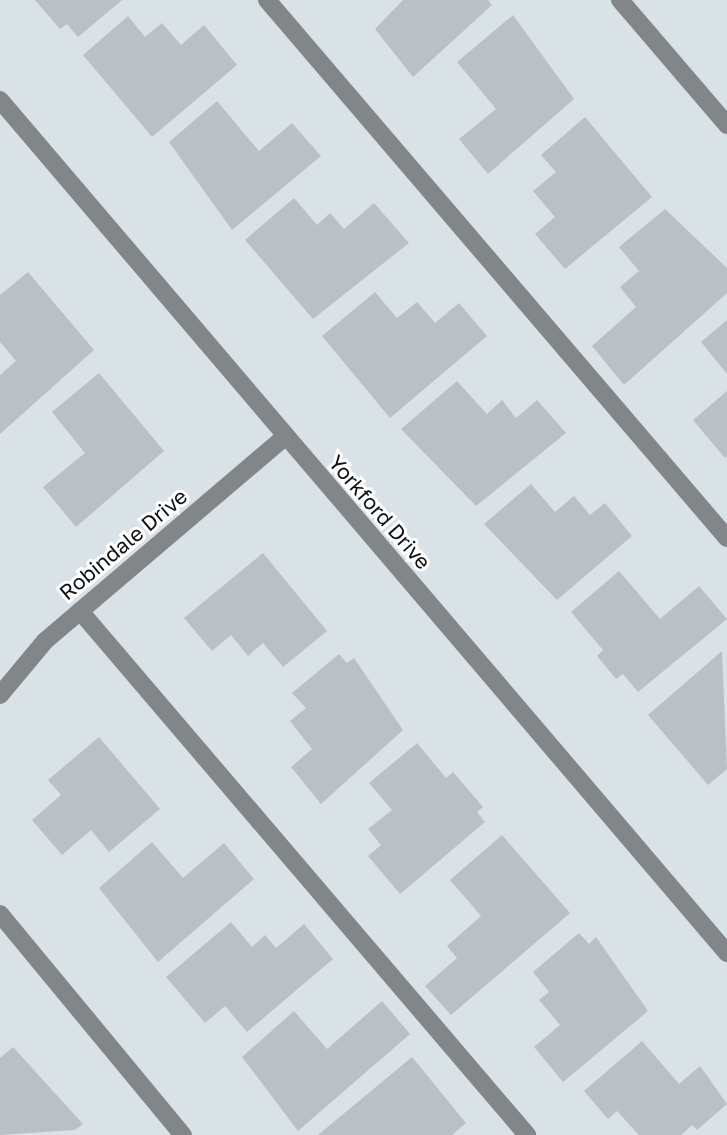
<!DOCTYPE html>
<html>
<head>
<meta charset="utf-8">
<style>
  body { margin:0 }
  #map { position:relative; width:727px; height:1135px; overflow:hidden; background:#d9e2e7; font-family:"Golos Text",sans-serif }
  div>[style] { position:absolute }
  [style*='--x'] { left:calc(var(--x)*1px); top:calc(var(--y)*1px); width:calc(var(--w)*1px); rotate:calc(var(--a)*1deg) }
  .building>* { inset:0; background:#b9c1c7 }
  .lane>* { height:18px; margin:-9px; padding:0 9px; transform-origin:9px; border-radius:9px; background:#828688 }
  .street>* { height:18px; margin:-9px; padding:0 9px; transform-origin:9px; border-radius:9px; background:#828688 }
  span { translate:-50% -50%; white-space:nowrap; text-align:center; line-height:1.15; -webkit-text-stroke:6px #fff; paint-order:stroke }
  .street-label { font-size:21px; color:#0e1112 }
</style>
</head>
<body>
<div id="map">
  <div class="building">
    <div style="clip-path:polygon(35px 0,122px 0,78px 37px,67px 24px,60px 29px)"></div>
    <div style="clip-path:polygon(403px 0,488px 0,492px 5px,413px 77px,375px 29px)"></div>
    <div style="clip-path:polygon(513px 15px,574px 99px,488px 174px,459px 139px,496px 109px,457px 62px)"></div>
    <div style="clip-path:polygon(128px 16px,145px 37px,162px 23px,181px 45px,204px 25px,237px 65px,152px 137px,83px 55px)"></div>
    <div style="clip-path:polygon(217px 101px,259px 151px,292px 123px,321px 156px,232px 230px,169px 142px)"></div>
    <div style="clip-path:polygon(585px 117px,652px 197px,565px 269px,535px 234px,555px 217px,533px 191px,556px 172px,541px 155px)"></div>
    <div style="clip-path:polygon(294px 198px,317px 225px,330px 213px,344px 229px,374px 203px,409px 243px,313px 319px,245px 240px)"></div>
    <div style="clip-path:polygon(665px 209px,727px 268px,727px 293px,624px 385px,592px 346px,636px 307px,620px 287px,639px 271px,619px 247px)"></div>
    <div style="clip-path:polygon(28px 272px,94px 350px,0 434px,0 375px,16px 361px,0 342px,0 295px)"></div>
    <div style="clip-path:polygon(375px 292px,397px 318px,417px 302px,435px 323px,459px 303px,487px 336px,390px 418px,322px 336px)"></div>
    <div style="clip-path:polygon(727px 320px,727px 374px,701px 342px)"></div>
    <div style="clip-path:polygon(99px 373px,164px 451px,76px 527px,43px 487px,85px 453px,52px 412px)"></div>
    <div style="clip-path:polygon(457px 381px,487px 414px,502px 400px,516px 418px,537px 400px,566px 433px,476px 506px,401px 429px)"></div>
    <div style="clip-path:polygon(727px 391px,727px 456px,725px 458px,693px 420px)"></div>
    <div style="clip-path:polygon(531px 484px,555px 512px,574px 496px,590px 515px,605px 503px,632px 536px,557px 600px,484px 524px)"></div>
    <div style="clip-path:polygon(263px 553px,327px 631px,283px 667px,263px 643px,248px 656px,231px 635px,212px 651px,184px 618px)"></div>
    <div style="clip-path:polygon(619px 571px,660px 619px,699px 586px,727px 619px,638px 692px,623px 674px,616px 679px,597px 656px,603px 650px,571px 612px)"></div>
    <div style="clip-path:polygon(722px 651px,727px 769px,708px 785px,648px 715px)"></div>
    <div style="clip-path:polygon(339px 654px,347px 663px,354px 658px,403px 730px,321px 804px,291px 767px,312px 749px,290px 721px,306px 708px,292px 693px)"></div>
    <div style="clip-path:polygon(99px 737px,160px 809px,109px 852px,91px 830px,62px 855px,32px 820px,61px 795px,48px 780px)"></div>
    <div style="clip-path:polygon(417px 743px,446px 778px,453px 772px,483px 807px,477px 812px,485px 822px,400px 894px,368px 856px,381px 845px,368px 829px,392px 810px,369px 783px)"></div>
    <div style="clip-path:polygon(502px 835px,570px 913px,451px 1015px,425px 986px,457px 958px,447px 946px,481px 916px,450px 880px)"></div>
    <div style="clip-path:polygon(152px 842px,183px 878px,224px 843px,254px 879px,158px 962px,99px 888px)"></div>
    <div style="clip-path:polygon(231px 922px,252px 947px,265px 935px,276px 948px,304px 924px,333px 959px,247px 1032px,225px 1006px,205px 1023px,166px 977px)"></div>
    <div style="clip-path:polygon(579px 933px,589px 944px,596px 937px,648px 1011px,563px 1082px,534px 1047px,560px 1025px,539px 1000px,549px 992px,533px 972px)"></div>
    <div style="clip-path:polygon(382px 1001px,410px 1034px,298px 1131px,242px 1057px,294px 1011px,327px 1049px)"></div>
    <div style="clip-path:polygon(642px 1041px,679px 1084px,700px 1066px,727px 1104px,697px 1130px,692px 1125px,681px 1135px,639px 1135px,617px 1111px,608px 1119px,584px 1091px)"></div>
    <div style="clip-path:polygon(13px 1047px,83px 1124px,75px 1130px,0 1135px,0 1058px)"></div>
    <div style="clip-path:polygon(412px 1057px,466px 1123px,452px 1135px,318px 1135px)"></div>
  </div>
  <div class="lane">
    <div style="--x:267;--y:0;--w:708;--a:49.47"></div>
    <div style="--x:80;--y:611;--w:689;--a:49.53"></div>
  </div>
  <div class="street">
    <div style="--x:620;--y:0;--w:165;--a:49.4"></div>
    <div style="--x:0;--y:100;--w:1121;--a:49.56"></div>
    <div style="--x:0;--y:695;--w:70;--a:-50.2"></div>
    <div style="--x:45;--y:641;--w:315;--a:-40.4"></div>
    <div style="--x:0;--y:914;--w:287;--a:50.4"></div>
  </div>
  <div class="street-label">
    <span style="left:380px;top:512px;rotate:49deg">Yorkford Drive</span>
    <span style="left:123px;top:544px;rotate:-40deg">Robindale Drive</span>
  </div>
</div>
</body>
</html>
